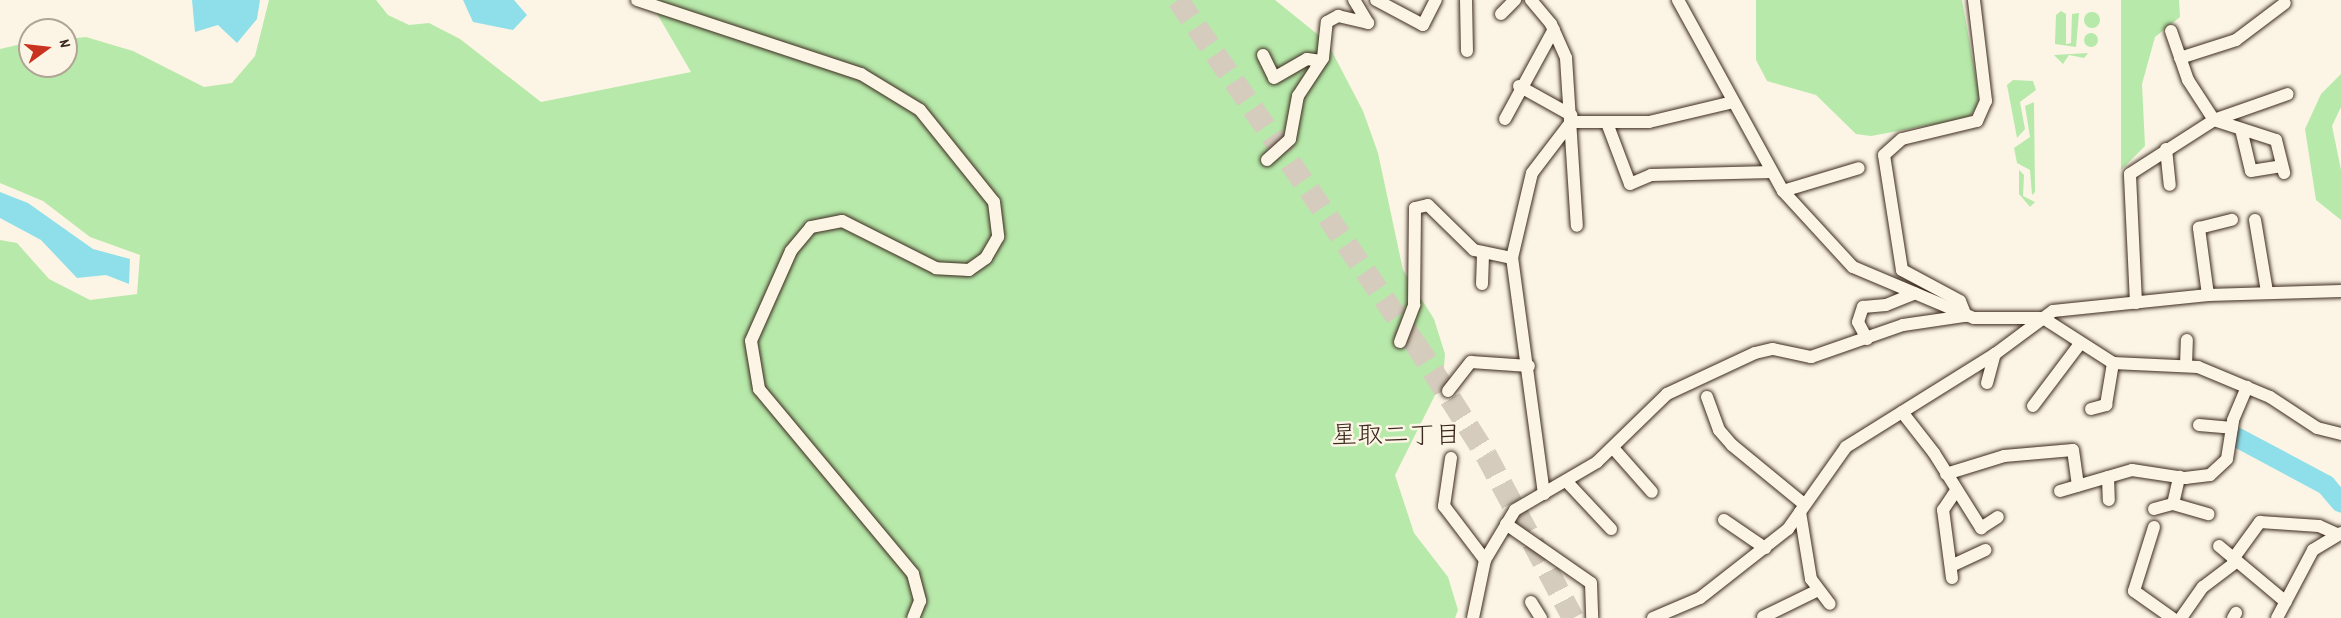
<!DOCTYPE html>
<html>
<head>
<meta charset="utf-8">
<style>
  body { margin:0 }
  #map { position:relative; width:2341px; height:618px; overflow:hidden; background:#fcf5e5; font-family:Dekko,"Klee One",sans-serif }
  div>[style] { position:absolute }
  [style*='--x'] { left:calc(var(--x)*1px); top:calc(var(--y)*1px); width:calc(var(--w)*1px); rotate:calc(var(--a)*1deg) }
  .green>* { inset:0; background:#b7e9aa }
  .round { border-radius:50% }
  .water>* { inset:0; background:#8fdfea }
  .river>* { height:20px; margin:-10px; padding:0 10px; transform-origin:10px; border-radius:10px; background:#8fdfea }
  .motorway-tunnel>* { height:22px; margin-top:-11px; transform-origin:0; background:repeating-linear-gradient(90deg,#d5ccbd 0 22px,transparent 0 33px) }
  .roads { filter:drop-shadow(0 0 2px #3b2a1e) drop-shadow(0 0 2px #3b2a1e) }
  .minor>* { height:12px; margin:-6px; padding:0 6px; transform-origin:6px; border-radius:6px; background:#fcf5e5 }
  span { translate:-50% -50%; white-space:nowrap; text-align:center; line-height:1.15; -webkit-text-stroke:5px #fcf5e5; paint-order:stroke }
  .neighbourhood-label { font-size:26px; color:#3b2a1e }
  .north { position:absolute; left:18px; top:18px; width:60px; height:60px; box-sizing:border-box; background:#fcf5e5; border:2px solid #afa495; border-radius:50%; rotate:75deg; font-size:16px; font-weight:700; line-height:24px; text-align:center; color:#3b2a1e }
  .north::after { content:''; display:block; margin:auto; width:21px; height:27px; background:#c8321e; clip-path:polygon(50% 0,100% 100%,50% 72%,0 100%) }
</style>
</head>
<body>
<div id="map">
  <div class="green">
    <div style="clip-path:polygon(269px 0,376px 0,388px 15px,409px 25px,429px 23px,460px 39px,541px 102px,691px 72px,649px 0,1275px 0,1327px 42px,1363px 111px,1378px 153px,1403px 270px,1434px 319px,1445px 354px,1443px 379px,1395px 475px,1414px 533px,1448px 577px,1458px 610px,1455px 618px,0 618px,0 240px,17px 243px,49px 279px,90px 300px,137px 294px,140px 255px,90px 237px,43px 201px,0 183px,0 49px,30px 42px,30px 66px,66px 66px,66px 39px,86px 37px,133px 51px,204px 87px,232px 83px,255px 56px)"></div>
    <div style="clip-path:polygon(1756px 0,1962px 0,1979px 95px,1976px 108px,1968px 118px,1871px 136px,1856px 134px,1816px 95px,1767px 81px,1756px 60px)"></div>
    <div style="clip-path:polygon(2121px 0,2179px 0,2180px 17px,2155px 37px,2142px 84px,2145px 146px,2121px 170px)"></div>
    <div style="clip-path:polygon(2061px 11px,2066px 14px,2066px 44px,2071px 43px,2072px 14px,2079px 13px,2076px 47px,2055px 44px,2056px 15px)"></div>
    <div class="round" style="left:2084px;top:12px;width:16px;height:16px"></div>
    <div class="round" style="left:2084px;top:33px;width:14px;height:14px"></div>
    <div style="clip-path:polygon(2088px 53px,2084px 58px,2069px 55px,2063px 64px,2054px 55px)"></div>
    <div style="clip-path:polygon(2341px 74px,2341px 107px,2332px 126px,2341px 170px,2341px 220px,2316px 200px,2305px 129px,2321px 94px)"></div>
    <div style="clip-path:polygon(2013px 80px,2033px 81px,2036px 90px,2020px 102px,2025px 129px,2017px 138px,2007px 85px)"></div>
    <div style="clip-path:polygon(2034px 102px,2035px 192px,2032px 195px,2030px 170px,2017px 163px,2014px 148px,2030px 137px,2025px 106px)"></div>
    <div style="clip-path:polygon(2019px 170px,2024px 175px,2023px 196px,2035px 202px,2030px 207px,2019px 194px)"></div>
  </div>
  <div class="water">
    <div style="clip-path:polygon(192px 0,260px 0,257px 19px,237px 43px,218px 25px,195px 32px)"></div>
    <div style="clip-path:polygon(463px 0,514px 0,527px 15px,513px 30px,473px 22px)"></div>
    <div style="clip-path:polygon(0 192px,28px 203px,93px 249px,130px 259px,129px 284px,106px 275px,77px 278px,41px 240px,0 218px)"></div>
  </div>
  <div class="river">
    <div style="--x:2238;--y:438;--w:100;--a:28.1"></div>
    <div style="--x:2326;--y:485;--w:23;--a:50"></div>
  </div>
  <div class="motorway-tunnel">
    <div style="--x:1178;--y:0;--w:417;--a:55.4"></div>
    <div style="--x:1415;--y:343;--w:133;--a:57.6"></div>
    <div style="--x:1486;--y:455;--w:185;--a:61.9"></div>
  </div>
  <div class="roads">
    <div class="minor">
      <div style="--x:637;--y:0;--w:236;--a:18.3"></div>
      <div style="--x:861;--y:74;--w:69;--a:31.4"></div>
      <div style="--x:920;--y:110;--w:118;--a:51.2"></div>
      <div style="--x:994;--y:202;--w:35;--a:83"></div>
      <div style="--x:998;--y:237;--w:24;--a:120"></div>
      <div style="--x:986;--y:258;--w:21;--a:145"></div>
      <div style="--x:969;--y:270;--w:33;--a:-177"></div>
      <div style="--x:936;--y:268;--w:105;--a:-153.4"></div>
      <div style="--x:842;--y:221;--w:32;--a:169"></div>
      <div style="--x:811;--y:227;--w:31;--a:130"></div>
      <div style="--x:791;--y:251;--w:98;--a:114"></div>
      <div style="--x:751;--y:341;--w:49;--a:80.5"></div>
      <div style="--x:759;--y:389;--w:241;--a:50.2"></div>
      <div style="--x:913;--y:574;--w:28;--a:75"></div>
      <div style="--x:920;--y:601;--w:18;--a:112"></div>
      <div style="--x:1376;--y:0;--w:53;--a:28"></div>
      <div style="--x:1423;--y:25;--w:28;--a:-63"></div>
      <div style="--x:1466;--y:0;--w:51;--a:88.9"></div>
      <div style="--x:1531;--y:0;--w:31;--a:50"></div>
      <div style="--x:1551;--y:24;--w:37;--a:66"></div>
      <div style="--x:1566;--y:58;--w:168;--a:86.3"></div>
      <div style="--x:1678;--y:0;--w:218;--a:61.2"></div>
      <div style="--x:1783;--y:191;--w:103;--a:47.4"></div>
      <div style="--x:1853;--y:267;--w:131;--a:22.9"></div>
      <div style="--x:1974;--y:318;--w:69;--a:0"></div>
      <div style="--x:2043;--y:318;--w:83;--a:32.7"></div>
      <div style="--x:2113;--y:363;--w:85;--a:2.7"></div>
      <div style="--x:2198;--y:367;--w:78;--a:22.6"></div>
      <div style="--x:2270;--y:397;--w:56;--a:33.4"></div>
      <div style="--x:2317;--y:428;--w:25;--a:14"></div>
      <div style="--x:1501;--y:14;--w:20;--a:-45"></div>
      <div style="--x:2171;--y:31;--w:52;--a:70.9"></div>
      <div style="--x:2188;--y:80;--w:48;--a:57"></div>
      <div style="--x:2214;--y:120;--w:65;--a:17.9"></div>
      <div style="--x:2276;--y:140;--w:34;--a:76"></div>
      <div style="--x:1263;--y:55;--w:25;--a:64"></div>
      <div style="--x:1274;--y:78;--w:38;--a:-30"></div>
      <div style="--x:1307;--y:59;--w:14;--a:8"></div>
      <div style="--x:2180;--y:58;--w:59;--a:-17.8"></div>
      <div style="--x:2236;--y:40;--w:61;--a:-37.1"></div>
      <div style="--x:1519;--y:86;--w:60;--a:29.1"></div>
      <div style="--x:1505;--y:119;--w:102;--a:-61.4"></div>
      <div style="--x:1607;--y:123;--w:65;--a:69.3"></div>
      <div style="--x:1630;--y:184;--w:23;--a:-23"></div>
      <div style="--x:1651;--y:175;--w:121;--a:-1.4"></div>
      <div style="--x:2241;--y:129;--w:43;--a:76.6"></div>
      <div style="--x:2251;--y:171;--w:31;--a:-9"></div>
      <div style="--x:2166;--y:149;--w:36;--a:84"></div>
      <div style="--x:1267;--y:160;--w:31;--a:-42"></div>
      <div style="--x:1290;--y:139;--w:44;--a:-79.5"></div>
      <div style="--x:1298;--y:96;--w:45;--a:-56.7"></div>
      <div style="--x:1323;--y:58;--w:36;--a:-84"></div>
      <div style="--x:1327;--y:22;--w:13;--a:-29"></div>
      <div style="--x:1338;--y:16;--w:31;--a:13"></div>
      <div style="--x:1368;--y:23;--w:27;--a:-121"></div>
      <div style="--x:1783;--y:191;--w:79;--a:-16.8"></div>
      <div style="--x:2255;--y:220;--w:73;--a:80.5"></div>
      <div style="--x:1482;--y:284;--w:30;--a:-88"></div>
      <div style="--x:2208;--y:295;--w:68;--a:-97.7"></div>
      <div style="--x:2199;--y:228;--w:34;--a:-14"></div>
      <div style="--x:2136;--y:303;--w:129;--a:-92.7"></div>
      <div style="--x:2130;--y:174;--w:100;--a:-32.7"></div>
      <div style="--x:2214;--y:120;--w:78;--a:-19.4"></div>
      <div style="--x:1966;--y:316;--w:16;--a:-112"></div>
      <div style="--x:1960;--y:301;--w:66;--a:-151.9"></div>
      <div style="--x:1902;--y:270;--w:116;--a:-98.9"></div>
      <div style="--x:1884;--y:155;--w:24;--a:-42"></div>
      <div style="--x:1902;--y:139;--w:77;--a:-13.5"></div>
      <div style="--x:1977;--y:121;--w:22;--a:-66"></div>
      <div style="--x:1986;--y:101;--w:102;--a:-96.8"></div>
      <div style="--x:1867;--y:339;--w:19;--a:-118"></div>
      <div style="--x:1858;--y:322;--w:16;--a:-72"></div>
      <div style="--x:1863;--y:307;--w:23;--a:-5"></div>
      <div style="--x:1886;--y:305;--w:31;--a:-22"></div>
      <div style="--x:1400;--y:342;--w:40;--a:-69"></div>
      <div style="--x:1414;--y:305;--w:97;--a:-89.4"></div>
      <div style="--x:1415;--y:208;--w:13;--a:-13"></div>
      <div style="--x:1428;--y:205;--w:64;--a:44.4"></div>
      <div style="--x:1474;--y:250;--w:39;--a:12"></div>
      <div style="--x:2186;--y:365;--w:25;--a:-88"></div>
      <div style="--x:1987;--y:383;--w:30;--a:-75"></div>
      <div style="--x:1448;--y:391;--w:37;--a:-52"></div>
      <div style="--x:1471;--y:362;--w:58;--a:3.9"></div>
      <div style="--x:1707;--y:397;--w:35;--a:70"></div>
      <div style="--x:1719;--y:430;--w:20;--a:49"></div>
      <div style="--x:1732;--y:445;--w:94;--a:39.4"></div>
      <div style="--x:2033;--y:406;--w:76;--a:-53"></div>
      <div style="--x:2091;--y:409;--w:16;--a:-15"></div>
      <div style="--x:2106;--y:405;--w:43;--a:-80.5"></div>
      <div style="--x:1902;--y:412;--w:52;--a:52"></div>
      <div style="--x:1934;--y:453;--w:89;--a:57.9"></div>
      <div style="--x:1981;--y:528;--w:20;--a:-33"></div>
      <div style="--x:2199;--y:425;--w:33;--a:5"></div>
      <div style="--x:1614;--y:449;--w:57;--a:48.5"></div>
      <div style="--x:1451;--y:458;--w:49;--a:98.3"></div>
      <div style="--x:1444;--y:506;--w:68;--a:52.8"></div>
      <div style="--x:1946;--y:474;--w:61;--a:-17.2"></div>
      <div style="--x:2004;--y:456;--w:69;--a:-5"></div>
      <div style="--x:2073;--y:450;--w:36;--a:82"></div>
      <div style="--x:2108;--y:477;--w:23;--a:88"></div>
      <div style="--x:1568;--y:483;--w:63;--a:46.9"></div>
      <div style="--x:2060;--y:491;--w:75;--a:-16.3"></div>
      <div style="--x:2132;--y:470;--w:54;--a:8.6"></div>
      <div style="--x:2185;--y:478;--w:25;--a:-7"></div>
      <div style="--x:2210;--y:475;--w:23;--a:-43"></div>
      <div style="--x:2227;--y:459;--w:39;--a:-81"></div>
      <div style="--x:2233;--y:420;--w:36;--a:-67"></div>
      <div style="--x:1544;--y:494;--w:238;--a:-97.7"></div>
      <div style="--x:1512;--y:258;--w:87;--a:-76.8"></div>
      <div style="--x:1532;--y:173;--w:64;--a:-52.6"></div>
      <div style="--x:1571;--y:122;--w:78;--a:0"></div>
      <div style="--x:1649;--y:122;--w:86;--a:-13.4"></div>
      <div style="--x:2173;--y:504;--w:37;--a:16"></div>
      <div style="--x:2154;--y:509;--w:20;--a:-15"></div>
      <div style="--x:2173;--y:504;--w:28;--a:-77"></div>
      <div style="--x:1800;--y:512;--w:68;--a:80.7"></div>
      <div style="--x:1811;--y:579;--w:31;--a:53"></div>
      <div style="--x:1724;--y:520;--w:50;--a:34.3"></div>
      <div style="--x:1506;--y:524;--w:103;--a:34.8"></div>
      <div style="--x:1591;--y:583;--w:35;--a:88"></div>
      <div style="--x:2154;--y:527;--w:67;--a:107.4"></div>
      <div style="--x:2134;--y:591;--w:47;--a:35.4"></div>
      <div style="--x:2219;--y:546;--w:87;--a:39.9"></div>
      <div style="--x:2233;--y:559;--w:46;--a:-53.9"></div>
      <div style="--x:2260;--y:522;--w:59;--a:3.9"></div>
      <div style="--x:2319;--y:526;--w:20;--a:24"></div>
      <div style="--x:1951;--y:566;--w:38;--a:-25"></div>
      <div style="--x:1952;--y:578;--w:69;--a:-97.5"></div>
      <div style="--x:1943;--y:510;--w:23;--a:-56"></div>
      <div style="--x:1531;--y:602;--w:19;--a:58"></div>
      <div style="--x:1763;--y:617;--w:59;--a:-26.1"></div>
      <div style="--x:1473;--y:618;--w:59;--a:-78.3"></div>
      <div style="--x:1485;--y:560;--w:58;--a:-59"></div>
      <div style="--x:1515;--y:510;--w:95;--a:-30.3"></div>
      <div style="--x:1597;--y:462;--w:98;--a:-44.2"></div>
      <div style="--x:1667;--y:394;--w:97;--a:-25"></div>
      <div style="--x:1755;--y:353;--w:18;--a:-13"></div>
      <div style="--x:1773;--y:349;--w:39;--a:12"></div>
      <div style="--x:1811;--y:357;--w:97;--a:-19.2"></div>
      <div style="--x:1903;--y:325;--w:63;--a:-8.3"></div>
      <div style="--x:1653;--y:618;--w:51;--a:-23.1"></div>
      <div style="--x:1700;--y:598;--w:112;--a:-38.1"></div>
      <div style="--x:1788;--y:529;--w:100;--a:-54.7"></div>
      <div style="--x:1846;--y:447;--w:176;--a:-32"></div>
      <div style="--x:1995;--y:354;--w:72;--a:-36.6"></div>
      <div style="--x:2053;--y:311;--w:156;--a:-5.9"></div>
      <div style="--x:2208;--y:295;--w:133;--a:-1.7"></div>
      <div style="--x:2181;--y:618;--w:38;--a:-55"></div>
      <div style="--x:2203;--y:587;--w:41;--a:-37.1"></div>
      <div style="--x:2233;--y:618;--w:6;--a:-59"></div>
      <div style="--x:2277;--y:618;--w:77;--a:-62.1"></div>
      <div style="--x:2313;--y:550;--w:33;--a:-31"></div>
    </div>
  </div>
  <div class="neighbourhood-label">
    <span style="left:1396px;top:438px">星取二丁目</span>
  </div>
  <div class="north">N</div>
</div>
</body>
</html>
